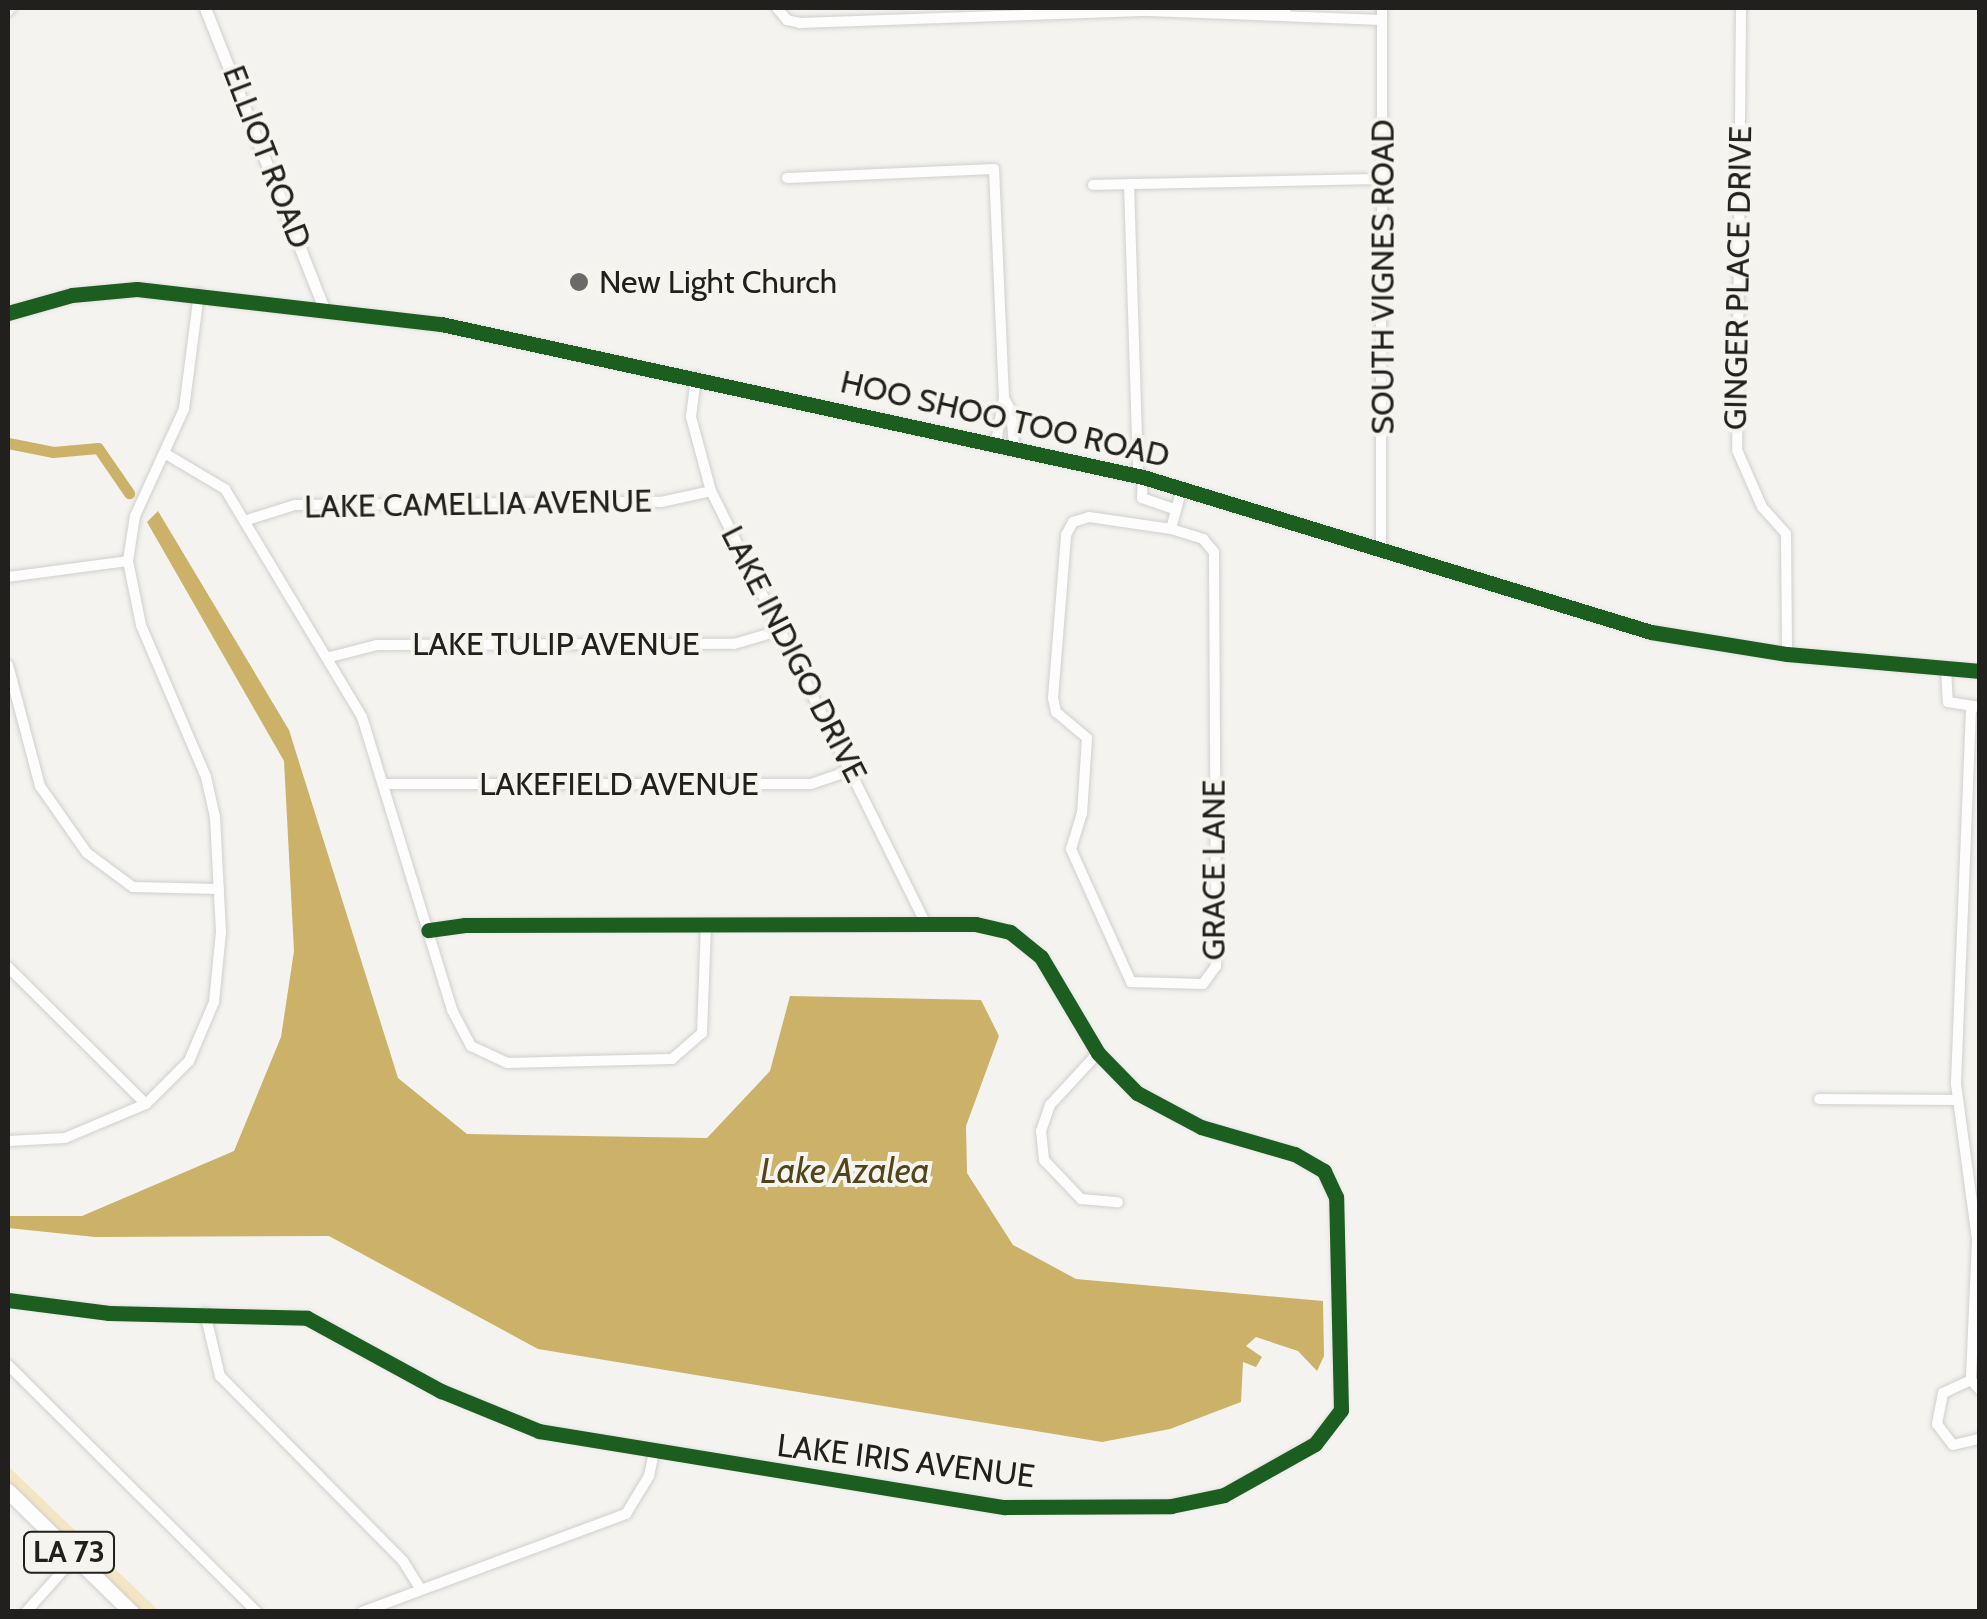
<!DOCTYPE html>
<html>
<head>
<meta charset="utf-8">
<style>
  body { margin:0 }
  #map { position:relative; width:1987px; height:1619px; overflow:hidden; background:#f4f3f0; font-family:Cabin,sans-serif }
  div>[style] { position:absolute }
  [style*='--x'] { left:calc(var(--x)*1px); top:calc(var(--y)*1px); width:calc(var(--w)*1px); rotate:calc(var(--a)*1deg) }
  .green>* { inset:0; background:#f5e6c3 }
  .water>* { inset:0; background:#cbb268 }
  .canal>* { height:11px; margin:-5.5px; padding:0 5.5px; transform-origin:5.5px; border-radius:5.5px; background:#cbb268 }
  .roads { filter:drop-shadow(0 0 2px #d0cfcd) drop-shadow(0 0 2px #d0cfcd) }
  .minor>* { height:10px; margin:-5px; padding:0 5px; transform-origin:5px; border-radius:5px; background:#fdfdfd }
  .tertiary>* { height:11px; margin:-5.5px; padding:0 5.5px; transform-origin:5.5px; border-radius:5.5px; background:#fdfdfd }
  .primary>* { height:15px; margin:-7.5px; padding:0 7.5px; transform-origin:7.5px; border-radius:7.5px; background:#fdfdfd }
  .cycleway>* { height:15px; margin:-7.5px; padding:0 7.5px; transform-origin:7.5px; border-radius:7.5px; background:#1b5e20 }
  .dots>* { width:28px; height:28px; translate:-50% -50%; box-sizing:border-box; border:5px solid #f6f4ee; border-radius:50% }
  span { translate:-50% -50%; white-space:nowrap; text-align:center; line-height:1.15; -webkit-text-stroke:8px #f6f4ee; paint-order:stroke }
  .shield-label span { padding:2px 8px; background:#f6f4ee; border:2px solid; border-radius:8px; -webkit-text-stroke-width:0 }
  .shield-label { font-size:30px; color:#21201e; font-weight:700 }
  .street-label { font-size:32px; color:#21201e }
  .poi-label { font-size:32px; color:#21201e }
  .left { translate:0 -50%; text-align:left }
  .water-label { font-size:35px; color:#53441b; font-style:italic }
  .frame { position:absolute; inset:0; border:10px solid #21201e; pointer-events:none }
</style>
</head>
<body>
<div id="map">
  <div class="green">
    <div style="clip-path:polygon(8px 1466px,159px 1611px,139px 1611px,8px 1484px)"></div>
  </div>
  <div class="water">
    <div style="clip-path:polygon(158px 511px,289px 730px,398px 1078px,467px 1134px,707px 1138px,770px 1071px,790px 996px,981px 1000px,999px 1036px,966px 1126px,967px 1173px,1013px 1245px,1076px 1279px,1323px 1301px,1324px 1356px,1317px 1371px,1298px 1351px,1256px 1337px,1246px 1346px,1262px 1357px,1256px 1367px,1243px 1362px,1241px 1402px,1170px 1429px,1102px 1442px,538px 1349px,329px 1236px,95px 1237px,8px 1228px,8px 1216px,82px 1216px,234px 1151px,281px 1037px,294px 951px,284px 761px,147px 522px)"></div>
  </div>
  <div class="canal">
    <div style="--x:8;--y:443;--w:46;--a:11.3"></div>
    <div style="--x:53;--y:452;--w:45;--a:-5.1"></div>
    <div style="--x:98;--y:448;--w:55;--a:55.4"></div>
  </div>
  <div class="roads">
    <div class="minor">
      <div style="--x:777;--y:8;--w:16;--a:50"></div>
      <div style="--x:787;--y:20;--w:13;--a:13"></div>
      <div style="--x:800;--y:23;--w:349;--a:-2"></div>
      <div style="--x:1149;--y:11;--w:233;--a:2.2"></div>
      <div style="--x:1741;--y:8;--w:442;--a:90.5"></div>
      <div style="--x:1737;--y:450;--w:62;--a:66.3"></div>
      <div style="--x:1762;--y:507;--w:36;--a:48"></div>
      <div style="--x:1786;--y:534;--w:120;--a:89.5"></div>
      <div style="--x:8;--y:11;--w:4;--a:-45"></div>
      <div style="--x:1254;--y:14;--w:33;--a:-11"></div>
      <div style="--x:787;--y:178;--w:207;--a:-2.5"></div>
      <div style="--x:994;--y:169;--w:229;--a:87.5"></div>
      <div style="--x:1004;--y:398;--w:15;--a:62"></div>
      <div style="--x:1011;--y:411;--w:35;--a:85"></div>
      <div style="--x:1129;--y:184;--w:292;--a:88.2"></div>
      <div style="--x:1093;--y:185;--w:291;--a:-1.2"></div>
      <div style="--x:696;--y:377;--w:40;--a:97.1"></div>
      <div style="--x:691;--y:417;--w:77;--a:74.9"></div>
      <div style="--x:711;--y:491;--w:483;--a:63.6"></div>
      <div style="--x:996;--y:442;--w:45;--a:-79.7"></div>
      <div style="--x:166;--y:454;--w:69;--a:30.7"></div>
      <div style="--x:225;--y:489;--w:266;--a:59"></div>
      <div style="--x:362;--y:717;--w:307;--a:72.9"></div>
      <div style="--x:452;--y:1010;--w:41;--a:62.2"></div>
      <div style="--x:471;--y:1046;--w:40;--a:25"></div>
      <div style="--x:507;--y:1063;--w:165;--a:-1.4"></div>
      <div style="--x:672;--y:1059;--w:40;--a:-41"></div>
      <div style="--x:702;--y:1033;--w:109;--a:-87.9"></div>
      <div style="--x:1143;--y:477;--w:21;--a:93"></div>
      <div style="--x:1142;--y:498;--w:36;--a:19"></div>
      <div style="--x:1089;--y:517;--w:83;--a:8.3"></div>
      <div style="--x:1171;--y:529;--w:34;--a:17"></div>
      <div style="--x:1203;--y:539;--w:17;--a:50"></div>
      <div style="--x:1214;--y:552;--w:414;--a:89.7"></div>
      <div style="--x:1216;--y:966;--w:22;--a:126"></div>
      <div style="--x:1203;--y:984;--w:72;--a:-178.4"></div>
      <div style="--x:1131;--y:982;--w:146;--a:-114.3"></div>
      <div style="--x:1071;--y:849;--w:37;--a:-73"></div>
      <div style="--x:1082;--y:814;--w:76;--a:-86.2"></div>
      <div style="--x:1087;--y:738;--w:40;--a:-140"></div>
      <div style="--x:1056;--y:712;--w:14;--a:-102"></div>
      <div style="--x:1053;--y:698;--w:164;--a:-85.4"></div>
      <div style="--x:1066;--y:535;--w:15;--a:-62"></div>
      <div style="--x:1073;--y:522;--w:17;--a:-17"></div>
      <div style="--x:247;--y:520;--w:50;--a:-17.4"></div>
      <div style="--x:295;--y:505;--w:366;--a:-0.5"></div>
      <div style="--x:661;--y:502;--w:51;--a:-12.4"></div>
      <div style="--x:1171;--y:529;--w:42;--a:-75"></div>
      <div style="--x:1381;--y:546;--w:538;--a:-89.89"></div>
      <div style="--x:8;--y:577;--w:121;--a:-7.6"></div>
      <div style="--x:330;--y:657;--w:49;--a:-14.3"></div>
      <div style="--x:377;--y:645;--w:357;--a:-0.2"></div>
      <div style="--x:734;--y:644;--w:50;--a:-16.3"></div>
      <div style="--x:8;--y:665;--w:125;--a:75.2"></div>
      <div style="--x:40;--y:786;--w:82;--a:55"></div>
      <div style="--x:87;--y:853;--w:57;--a:36.5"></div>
      <div style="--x:133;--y:887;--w:86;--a:1.3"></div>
      <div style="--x:1946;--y:668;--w:34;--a:87"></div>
      <div style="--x:1948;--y:702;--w:32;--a:9"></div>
      <div style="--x:1971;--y:709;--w:375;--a:92.3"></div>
      <div style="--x:1956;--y:1084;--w:157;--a:82.3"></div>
      <div style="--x:1977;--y:1240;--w:140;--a:92.5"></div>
      <div style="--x:1971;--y:1380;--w:13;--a:48"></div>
      <div style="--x:384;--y:784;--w:427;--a:0"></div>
      <div style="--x:811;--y:784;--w:43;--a:-18.9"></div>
      <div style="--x:8;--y:967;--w:194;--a:44.8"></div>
      <div style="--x:1098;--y:1053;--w:71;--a:132.7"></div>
      <div style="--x:1050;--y:1105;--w:28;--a:109"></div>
      <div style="--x:1041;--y:1131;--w:29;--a:84"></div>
      <div style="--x:1044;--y:1160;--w:54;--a:46.5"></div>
      <div style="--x:1081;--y:1199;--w:37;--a:5"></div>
      <div style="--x:1819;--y:1099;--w:138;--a:0.4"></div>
      <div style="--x:8;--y:1141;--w:57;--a:-3"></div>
      <div style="--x:65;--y:1138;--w:88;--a:-22.8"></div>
      <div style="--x:146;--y:1104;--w:61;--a:-45"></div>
      <div style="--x:189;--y:1061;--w:64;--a:-67"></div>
      <div style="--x:214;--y:1002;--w:70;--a:-84.3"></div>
      <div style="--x:221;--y:932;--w:115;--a:-93"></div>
      <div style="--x:215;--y:817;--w:41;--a:-102.7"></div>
      <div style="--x:206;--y:777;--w:165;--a:-113.2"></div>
      <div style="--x:141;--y:625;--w:65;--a:-101.5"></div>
      <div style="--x:128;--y:561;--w:46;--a:-81.2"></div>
      <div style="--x:135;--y:516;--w:118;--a:-65.4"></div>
      <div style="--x:184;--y:409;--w:116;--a:-82.6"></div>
      <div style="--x:8;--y:1300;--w:102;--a:7.3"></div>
      <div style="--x:109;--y:1313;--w:198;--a:1.4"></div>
      <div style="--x:307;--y:1318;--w:153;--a:28.6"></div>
      <div style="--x:441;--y:1391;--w:106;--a:22.2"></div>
      <div style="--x:539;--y:1431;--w:471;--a:9.3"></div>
      <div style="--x:1004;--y:1507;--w:167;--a:-0.3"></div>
      <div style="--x:1171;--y:1506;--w:54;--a:-11.7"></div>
      <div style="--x:1224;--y:1495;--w:104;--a:-29.3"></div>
      <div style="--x:1315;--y:1444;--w:43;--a:-52.6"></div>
      <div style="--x:1341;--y:1410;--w:213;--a:-91.3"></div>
      <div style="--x:1336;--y:1197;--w:29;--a:-115"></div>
      <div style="--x:1324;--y:1171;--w:34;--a:-150"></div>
      <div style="--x:1294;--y:1154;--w:97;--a:-163.8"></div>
      <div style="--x:1201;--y:1127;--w:72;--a:-152"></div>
      <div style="--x:1137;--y:1093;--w:56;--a:-134.3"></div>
      <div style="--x:1098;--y:1053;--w:112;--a:-120.7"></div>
      <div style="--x:1041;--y:957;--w:40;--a:-141"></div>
      <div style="--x:1010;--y:932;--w:36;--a:-167"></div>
      <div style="--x:975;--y:924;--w:510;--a:179.89"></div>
      <div style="--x:465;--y:925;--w:37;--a:172"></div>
      <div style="--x:205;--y:1313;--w:65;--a:76.6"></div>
      <div style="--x:220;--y:1376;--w:260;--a:45.3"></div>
      <div style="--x:403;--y:1561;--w:34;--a:58"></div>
      <div style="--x:8;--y:1365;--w:351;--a:44.8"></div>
      <div style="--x:1971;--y:1380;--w:31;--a:155"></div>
      <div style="--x:1943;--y:1393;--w:32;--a:101"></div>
      <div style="--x:1937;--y:1424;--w:26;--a:53"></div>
      <div style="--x:1953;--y:1445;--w:28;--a:-13"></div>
      <div style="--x:26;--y:1612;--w:74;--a:-48.3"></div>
      <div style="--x:362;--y:1612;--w:282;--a:-20.4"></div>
      <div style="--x:626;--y:1514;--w:44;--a:-58.8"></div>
      <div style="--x:649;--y:1476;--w:25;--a:-78"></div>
    </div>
    <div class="tertiary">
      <div style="--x:205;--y:8;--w:323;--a:68.4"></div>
      <div style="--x:8;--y:313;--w:66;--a:-15.7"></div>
      <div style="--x:72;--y:295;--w:65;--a:-5.3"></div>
      <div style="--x:137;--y:289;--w:306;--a:6.6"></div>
      <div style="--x:441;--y:324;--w:718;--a:12.3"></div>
      <div style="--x:1143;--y:477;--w:531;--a:16.97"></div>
      <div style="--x:1651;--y:632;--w:138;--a:9.2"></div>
      <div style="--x:1787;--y:654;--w:194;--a:5"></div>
    </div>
    <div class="primary">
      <div style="--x:8;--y:1491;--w:173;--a:44.5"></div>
    </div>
  </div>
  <div class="cycleway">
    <div style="--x:8;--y:313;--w:66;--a:-15.7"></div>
    <div style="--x:72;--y:295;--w:65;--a:-5.3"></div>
    <div style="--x:137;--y:289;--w:306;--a:6.6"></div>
    <div style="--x:441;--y:324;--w:718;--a:12.3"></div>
    <div style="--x:1143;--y:477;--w:531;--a:16.97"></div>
    <div style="--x:1651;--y:632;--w:138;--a:9.2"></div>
    <div style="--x:1787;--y:654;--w:194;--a:5"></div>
    <div style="--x:8;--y:1300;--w:102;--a:7.3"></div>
    <div style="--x:109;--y:1313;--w:198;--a:1.4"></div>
    <div style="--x:307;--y:1318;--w:153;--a:28.6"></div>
    <div style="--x:441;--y:1391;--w:106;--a:22.2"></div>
    <div style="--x:539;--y:1431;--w:471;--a:9.3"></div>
    <div style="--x:1004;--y:1507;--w:167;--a:-0.3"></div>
    <div style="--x:1171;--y:1506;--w:54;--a:-11.7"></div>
    <div style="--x:1224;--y:1495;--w:104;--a:-29.3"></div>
    <div style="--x:1315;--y:1444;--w:43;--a:-52.6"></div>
    <div style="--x:1341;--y:1410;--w:213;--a:-91.3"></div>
    <div style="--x:1336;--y:1197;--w:29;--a:-115"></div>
    <div style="--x:1324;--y:1171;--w:34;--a:-150"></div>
    <div style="--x:1294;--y:1154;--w:97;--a:-163.8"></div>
    <div style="--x:1201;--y:1127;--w:72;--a:-152"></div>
    <div style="--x:1137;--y:1093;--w:56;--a:-134.3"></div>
    <div style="--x:1098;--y:1053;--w:112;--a:-120.7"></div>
    <div style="--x:1041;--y:957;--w:40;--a:-141"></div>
    <div style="--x:1010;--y:932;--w:36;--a:-167"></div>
    <div style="--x:975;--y:924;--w:510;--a:179.89"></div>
    <div style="--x:465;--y:925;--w:37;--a:172"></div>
  </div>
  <div class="dots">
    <div style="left:579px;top:282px;background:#6b6a68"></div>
  </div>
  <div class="shield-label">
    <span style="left:69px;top:1552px">LA 73</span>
  </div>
  <div class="street-label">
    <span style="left:267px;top:157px;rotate:69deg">ELLIOT ROAD</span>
    <span style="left:1383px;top:277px;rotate:-90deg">SOUTH VIGNES ROAD</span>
    <span style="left:1738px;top:278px;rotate:-89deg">GINGER PLACE DRIVE</span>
    <span style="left:1005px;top:419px;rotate:13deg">HOO SHOO TOO ROAD</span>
    <span style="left:478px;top:504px;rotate:-1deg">LAKE CAMELLIA AVENUE</span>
    <span style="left:556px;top:644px">LAKE TULIP AVENUE</span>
    <span style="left:794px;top:654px;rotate:63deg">LAKE INDIGO DRIVE</span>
    <span style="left:619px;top:784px">LAKEFIELD AVENUE</span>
    <span style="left:1214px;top:870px;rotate:-90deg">GRACE LANE</span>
    <span style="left:906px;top:1461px;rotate:7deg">LAKE IRIS AVENUE</span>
  </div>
  <div class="poi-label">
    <span class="left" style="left:599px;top:282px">New Light Church</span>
  </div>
  <div class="water-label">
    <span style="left:845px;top:1171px">Lake Azalea</span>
  </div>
  <div class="frame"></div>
</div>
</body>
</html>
